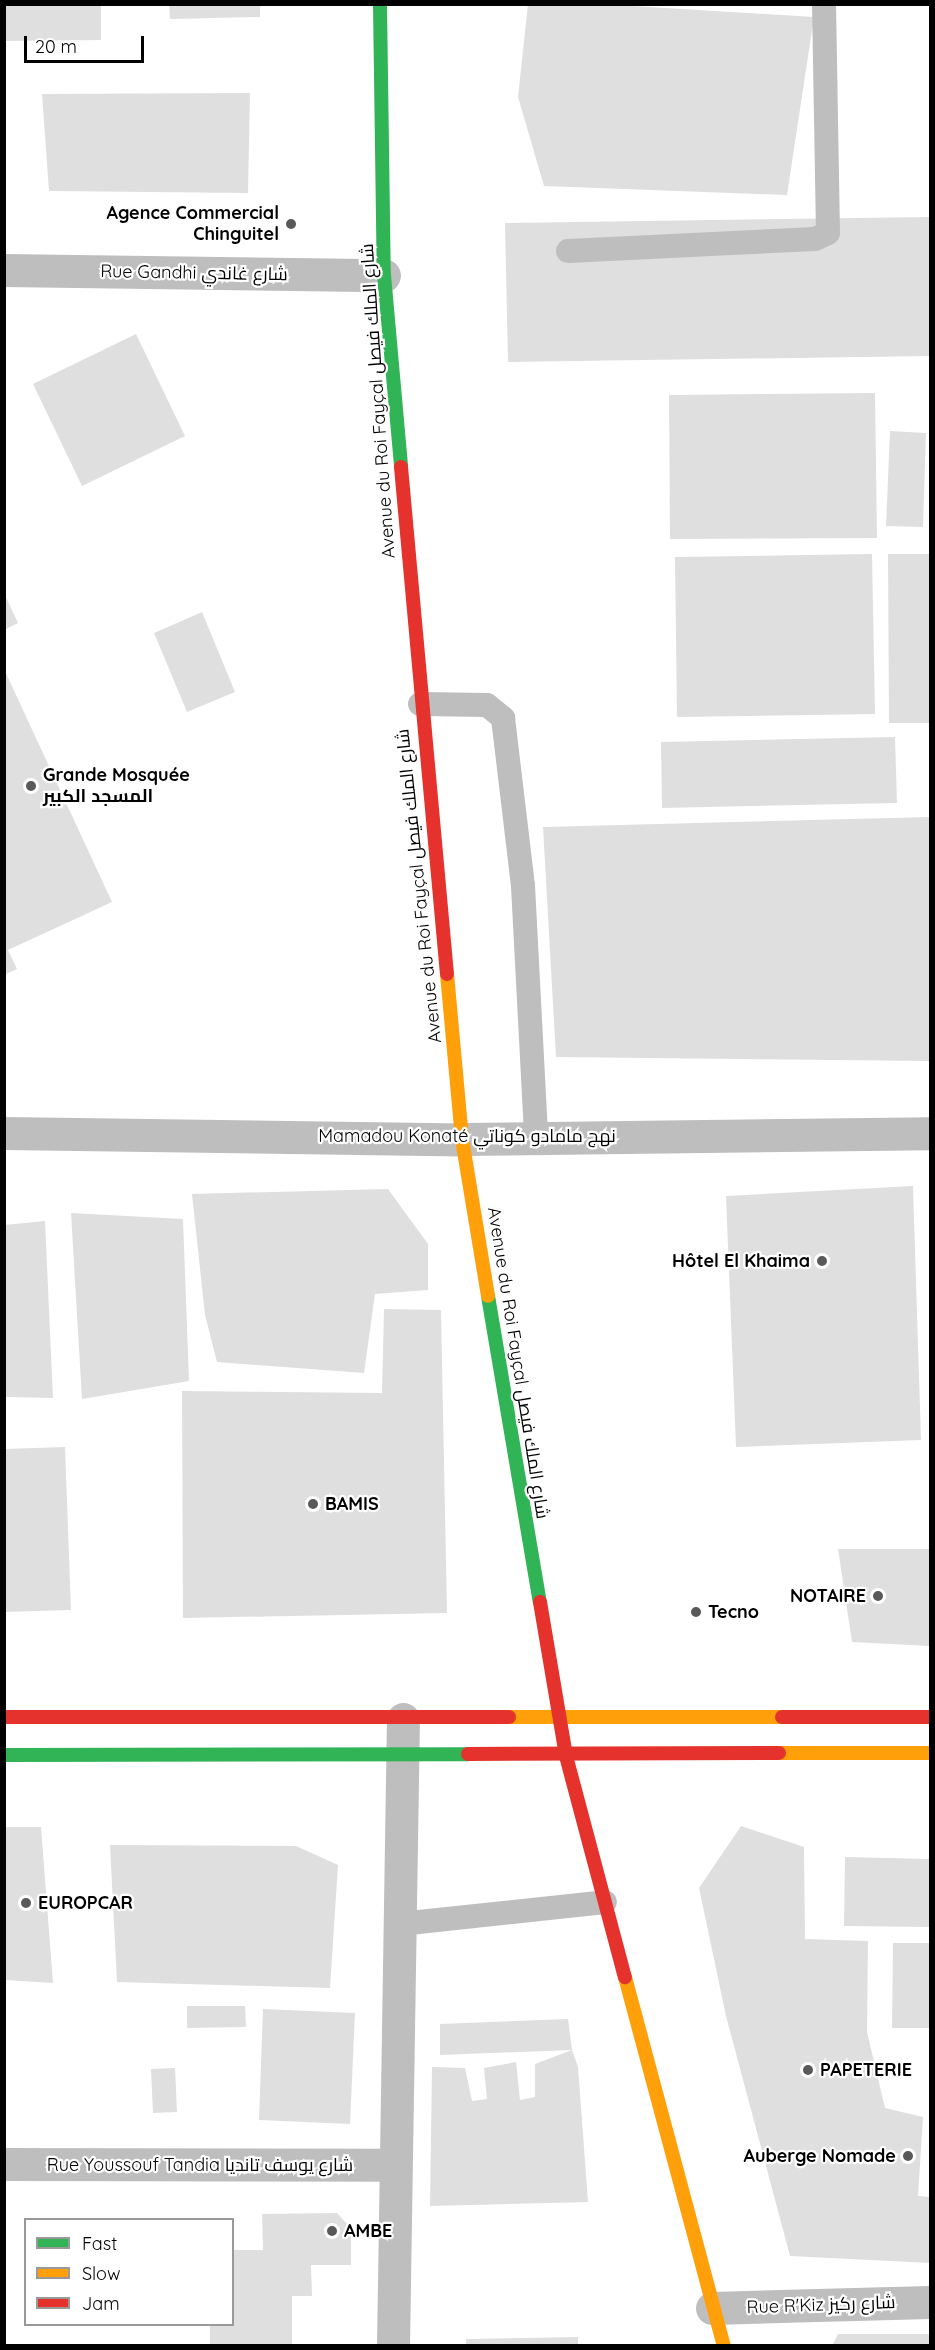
<!DOCTYPE html>
<html>
<head>
<meta charset="utf-8">
<style>
  body { margin:0 }
  #map { position:relative; width:935px; height:2350px; overflow:hidden; background:#fff; font-family:Quicksand,Cairo,sans-serif }
  div>[style] { position:absolute }
  [style*='--x'] { left:calc(var(--x)*1px); top:calc(var(--y)*1px); width:calc(var(--w)*1px); rotate:calc(var(--a)*1deg) }
  .building>* { inset:0; background:#dfdfdf }
  .lane>* { height:24px; margin:-12px; padding:0 12px; transform-origin:12px; border-radius:12px; background:#bebebe }
  .street>* { height:33px; margin:-16.5px; padding:0 16.5px; transform-origin:16.5px; border-radius:16.5px; background:#bebebe }
  .fast>* { height:14px; margin:-7px; padding:0 7px; transform-origin:7px; border-radius:7px; background:#30b455 }
  .slow>* { height:14px; margin:-7px; padding:0 7px; transform-origin:7px; border-radius:7px; background:#ff9f0a }
  .jam>* { height:14px; margin:-7px; padding:0 7px; transform-origin:7px; border-radius:7px; background:#e5322d }
  .dots>* { width:16px; height:16px; translate:-50% -50%; box-sizing:border-box; border:3px solid #fff; border-radius:50% }
  span { translate:-50% -50%; white-space:nowrap; text-align:center; line-height:1.15; -webkit-text-stroke:4.5px #fff; paint-order:stroke }
  .poi-label { font-size:18px; color:#000; font-weight:700 }
  .right { translate:-100% -50%; text-align:right }
  .left { translate:0 -50%; text-align:left }
  .street-label { font-size:18px; color:#000 }
  .frame { position:absolute; inset:0; border:6px solid #000; pointer-events:none }
  .legend { position:absolute; left:24px; top:2218px; width:210px; height:108px; box-sizing:border-box; background:#fff; border:2px solid #999; margin:0; padding:8px 10px; list-style:none; font-size:18px; color:#000 }
  .legend li { display:flex; align-items:center; gap:12px; height:30px }
  .legend b { width:30px; border:2px solid #999 }
  .scale { position:absolute; left:24px; top:36px; width:120px; height:27px; box-sizing:border-box; border:3px solid #000; border-top:0; padding-left:8px; font-size:18px; line-height:21px; white-space:nowrap; color:#000; -webkit-text-stroke:4px #fff; paint-order:stroke }
</style>
</head>
<body>
<div id="map">
  <div class="building">
    <div style="clip-path:polygon(4px 4px,101px 4px,101px 40px,4px 41px)"></div>
    <div style="clip-path:polygon(169px 4px,260px 4px,260px 17px,170px 19px)"></div>
    <div style="clip-path:polygon(528px 4px,600px 4px,814px 17px,787px 195px,544px 186px,518px 97px)"></div>
    <div style="clip-path:polygon(250px 93px,248px 193px,49px 191px,42px 94px)"></div>
    <div style="clip-path:polygon(930px 217px,930px 356px,508px 362px,505px 223px)"></div>
    <div style="clip-path:polygon(136px 334px,185px 436px,82px 486px,33px 384px)"></div>
    <div style="clip-path:polygon(875px 393px,877px 538px,670px 539px,669px 395px)"></div>
    <div style="clip-path:polygon(890px 431px,926px 433px,923px 527px,886px 526px)"></div>
    <div style="clip-path:polygon(872px 554px,875px 714px,677px 717px,675px 557px)"></div>
    <div style="clip-path:polygon(888px 554px,930px 554px,930px 723px,889px 723px)"></div>
    <div style="clip-path:polygon(4px 593px,18px 623px,4px 630px)"></div>
    <div style="clip-path:polygon(202px 612px,235px 692px,187px 712px,154px 633px)"></div>
    <div style="clip-path:polygon(4px 669px,112px 902px,8px 950px,17px 969px,4px 975px)"></div>
    <div style="clip-path:polygon(895px 737px,897px 803px,662px 808px,661px 742px)"></div>
    <div style="clip-path:polygon(930px 817px,930px 1061px,556px 1057px,543px 827px)"></div>
    <div style="clip-path:polygon(913px 1186px,921px 1440px,736px 1447px,726px 1196px)"></div>
    <div style="clip-path:polygon(388px 1189px,428px 1244px,428px 1290px,375px 1294px,364px 1373px,217px 1362px,205px 1315px,192px 1194px)"></div>
    <div style="clip-path:polygon(71px 1213px,183px 1219px,189px 1381px,82px 1399px)"></div>
    <div style="clip-path:polygon(45px 1221px,53px 1398px,4px 1397px,4px 1225px)"></div>
    <div style="clip-path:polygon(384px 1309px,441px 1310px,447px 1613px,183px 1618px,182px 1391px,382px 1393px)"></div>
    <div style="clip-path:polygon(65px 1447px,71px 1610px,4px 1612px,4px 1449px)"></div>
    <div style="clip-path:polygon(838px 1549px,930px 1549px,930px 1646px,852px 1642px)"></div>
    <div style="clip-path:polygon(741px 1826px,804px 1847px,805px 1939px,868px 1941px,867px 2032px,885px 2108px,923px 2117px,918px 2196px,930px 2197px,930px 2263px,790px 2256px,726px 2016px,699px 1888px)"></div>
    <div style="clip-path:polygon(4px 1827px,41px 1827px,53px 1983px,4px 1980px)"></div>
    <div style="clip-path:polygon(110px 1845px,296px 1846px,338px 1865px,330px 1988px,117px 1982px)"></div>
    <div style="clip-path:polygon(845px 1857px,930px 1859px,930px 1927px,844px 1926px)"></div>
    <div style="clip-path:polygon(893px 1943px,930px 1943px,930px 2028px,892px 2028px)"></div>
    <div style="clip-path:polygon(187px 2006px,245px 2006px,246px 2027px,187px 2028px)"></div>
    <div style="clip-path:polygon(263px 2009px,355px 2013px,350px 2124px,259px 2120px)"></div>
    <div style="clip-path:polygon(568px 2019px,572px 2050px,440px 2055px,440px 2024px)"></div>
    <div style="clip-path:polygon(572px 2050px,578px 2067px,588px 2202px,430px 2206px,432px 2067px,465px 2068px,472px 2101px,487px 2099px,484px 2068px,516px 2062px,520px 2100px,535px 2097px,535px 2064px)"></div>
    <div style="clip-path:polygon(175px 2068px,177px 2112px,153px 2113px,151px 2069px)"></div>
    <div style="clip-path:polygon(337px 2213px,351px 2228px,351px 2265px,311px 2265px,312px 2296px,292px 2296px,292px 2346px,210px 2346px,210px 2325px,232px 2325px,232px 2250px,263px 2250px,262px 2214px)"></div>
    <div style="clip-path:polygon(838px 2334px,930px 2334px,930px 2346px,832px 2346px)"></div>
    <div style="clip-path:polygon(578px 2337px,578px 2346px,466px 2346px,466px 2339px)"></div>
  </div>
  <div class="lane">
    <div style="--x:568;--y:251;--w:247;--a:-2.8"></div>
    <div style="--x:815;--y:239;--w:14;--a:-25"></div>
    <div style="--x:828;--y:233;--w:229;--a:-91"></div>
    <div style="--x:420;--y:704;--w:67;--a:0.9"></div>
    <div style="--x:487;--y:705;--w:21;--a:39"></div>
    <div style="--x:503;--y:718;--w:169;--a:83.2"></div>
    <div style="--x:523;--y:886;--w:251;--a:87"></div>
    <div style="--x:400;--y:1924;--w:206;--a:-6.1"></div>
  </div>
  <div class="street">
    <div style="--x:4;--y:270;--w:380;--a:0.8"></div>
    <div style="--x:4;--y:1133;--w:458;--a:0.8"></div>
    <div style="--x:462;--y:1139;--w:468;--a:-0.7"></div>
    <div style="--x:4;--y:2164;--w:391;--a:0.1"></div>
    <div style="--x:712;--y:2308;--w:218;--a:-1.6"></div>
    <div style="--x:393;--y:2346;--w:627;--a:-89.09"></div>
  </div>
  <div class="fast">
    <div style="--x:380;--y:4;--w:271;--a:89.2"></div>
    <div style="--x:384;--y:275;--w:193;--a:84.9"></div>
    <div style="--x:488;--y:1296;--w:310;--a:80.4"></div>
    <div style="--x:4;--y:1755;--w:464;--a:-0.1"></div>
  </div>
  <div class="slow">
    <div style="--x:447;--y:974;--w:166;--a:84.8"></div>
    <div style="--x:462;--y:1139;--w:159;--a:80.6"></div>
    <div style="--x:509;--y:1717;--w:273;--a:0"></div>
    <div style="--x:779;--y:1753;--w:151;--a:0"></div>
    <div style="--x:625;--y:1977;--w:382;--a:75"></div>
  </div>
  <div class="jam">
    <div style="--x:401;--y:467;--w:509;--a:84.82"></div>
    <div style="--x:540;--y:1602;--w:156;--a:80.4"></div>
    <div style="--x:566;--y:1756;--w:229;--a:75.1"></div>
    <div style="--x:4;--y:1717;--w:505;--a:0"></div>
    <div style="--x:782;--y:1717;--w:148;--a:0"></div>
    <div style="--x:468;--y:1754;--w:311;--a:-0.2"></div>
  </div>
  <div class="dots">
    <div style="left:291px;top:224px;background:#595959"></div>
    <div style="left:31px;top:786px;background:#595959"></div>
    <div style="left:822px;top:1261px;background:#595959"></div>
    <div style="left:313px;top:1504px;background:#595959"></div>
    <div style="left:878px;top:1596px;background:#595959"></div>
    <div style="left:696px;top:1612px;background:#595959"></div>
    <div style="left:26px;top:1903px;background:#595959"></div>
    <div style="left:808px;top:2070px;background:#595959"></div>
    <div style="left:908px;top:2156px;background:#595959"></div>
    <div style="left:332px;top:2231px;background:#595959"></div>
  </div>
  <div class="poi-label">
    <span class="right" style="left:279px;top:224px">Agence Commercial<br>Chinguitel</span>
    <span class="left" style="left:43px;top:786px">Grande Mosquée<br>المسجد الكبير</span>
    <span class="right" style="left:810px;top:1261px">Hôtel El Khaima</span>
    <span class="left" style="left:325px;top:1504px">BAMIS</span>
    <span class="right" style="left:866px;top:1596px">NOTAIRE</span>
    <span class="left" style="left:708px;top:1612px">Tecno</span>
    <span class="left" style="left:38px;top:1903px">EUROPCAR</span>
    <span class="left" style="left:820px;top:2070px">PAPETERIE</span>
    <span class="right" style="left:896px;top:2156px">Auberge Nomade</span>
    <span class="left" style="left:344px;top:2231px">AMBE</span>
  </div>
  <div class="street-label">
    <span style="left:194px;top:273px;rotate:1deg">Rue Gandhi شارع غاندي</span>
    <span style="left:378px;top:401px;rotate:-94deg">Avenue du Roi Fayçal شارع الملك فيصل</span>
    <span style="left:419px;top:886px;rotate:-96deg">Avenue du Roi Fayçal شارع الملك فيصل</span>
    <span style="left:467px;top:1136px">Mamadou Konaté نهج مامادو كوناتي</span>
    <span style="left:518px;top:1363px;rotate:81deg">Avenue du Roi Fayçal شارع الملك فيصل</span>
    <span style="left:200px;top:2165px">Rue Youssouf Tandia شارع يوسف تانديا</span>
    <span style="left:821px;top:2305px;rotate:-2deg">Rue R'Kiz شارع ركيز</span>
  </div>
  <div class="frame"></div>
  <ul class="legend">
  <li><b style="height:8px;background:#30b455"></b>Fast</li>
  <li><b style="height:8px;background:#ff9f0a"></b>Slow</li>
  <li><b style="height:8px;background:#e5322d"></b>Jam</li>
  </ul>
  <div class="scale">20 m</div>
</div>
</body>
</html>
